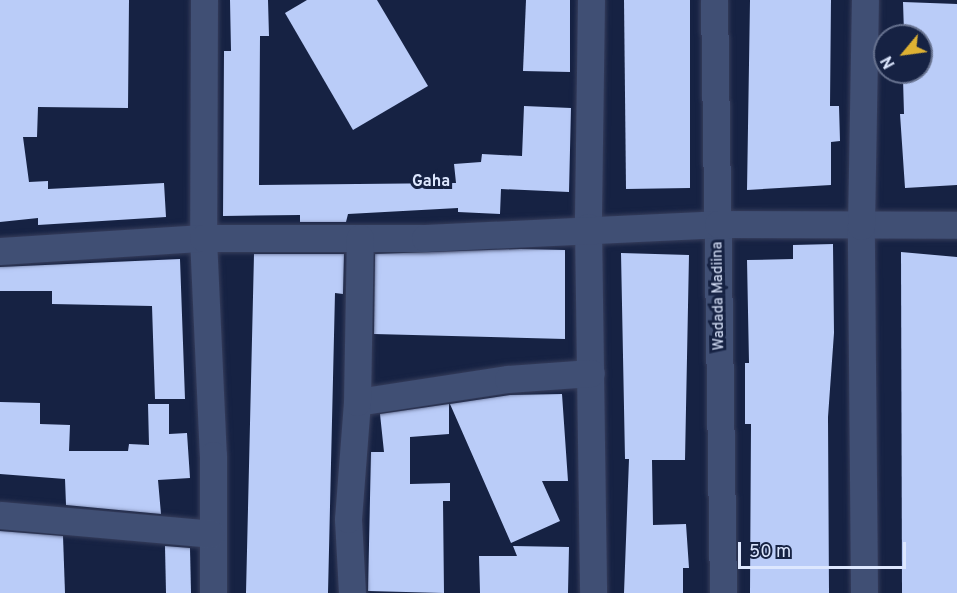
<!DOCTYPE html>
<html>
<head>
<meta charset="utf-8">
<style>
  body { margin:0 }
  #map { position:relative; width:957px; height:593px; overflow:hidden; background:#162243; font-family:Overpass,sans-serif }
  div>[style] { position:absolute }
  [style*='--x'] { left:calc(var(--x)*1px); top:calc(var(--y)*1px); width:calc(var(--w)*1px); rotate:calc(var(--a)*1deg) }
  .building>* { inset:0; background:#baccf8 }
  .roads { filter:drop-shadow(0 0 2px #373e5c) drop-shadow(0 0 2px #373e5c) }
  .minor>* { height:27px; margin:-13.5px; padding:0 13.5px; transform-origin:13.5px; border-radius:13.5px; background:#404f74 }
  span { translate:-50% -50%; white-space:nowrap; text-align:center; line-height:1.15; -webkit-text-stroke:6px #162243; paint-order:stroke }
  .street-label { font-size:15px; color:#dde7fe }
  .neighbourhood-label { font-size:16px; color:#dde7fe; font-weight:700 }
  .north { position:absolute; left:873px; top:24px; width:60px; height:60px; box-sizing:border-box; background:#162243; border:2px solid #66718e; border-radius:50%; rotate:241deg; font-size:16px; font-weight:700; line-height:24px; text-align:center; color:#dde7fe }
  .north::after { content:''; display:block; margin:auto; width:21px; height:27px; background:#deb133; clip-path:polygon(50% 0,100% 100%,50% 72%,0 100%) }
  .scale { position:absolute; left:738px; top:542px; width:168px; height:27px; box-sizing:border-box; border:3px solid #dde7fe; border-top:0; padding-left:8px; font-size:18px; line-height:21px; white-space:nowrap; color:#dde7fe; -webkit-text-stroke:4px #162243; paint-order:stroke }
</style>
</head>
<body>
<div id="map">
  <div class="building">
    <div style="clip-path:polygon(0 0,129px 0,128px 108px,38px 107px,37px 137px,23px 137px,29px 182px,48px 181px,48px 189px,164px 183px,166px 217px,38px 225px,38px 218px,0 222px)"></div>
    <div style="clip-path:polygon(230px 0,268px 0,269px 36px,260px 36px,259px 185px,456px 183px,454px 164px,481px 162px,482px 154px,522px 156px,524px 106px,571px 108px,569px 192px,501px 189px,500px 214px,458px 212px,458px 208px,348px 214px,346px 222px,300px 222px,300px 215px,223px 216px,224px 51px,231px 51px)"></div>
    <div style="clip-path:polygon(307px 0,377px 0,428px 86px,353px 130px,285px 13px)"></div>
    <div style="clip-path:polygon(526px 0,570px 0,570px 72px,523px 71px)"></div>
    <div style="clip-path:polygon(624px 0,690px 0,690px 188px,626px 189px)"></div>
    <div style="clip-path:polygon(750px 0,831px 0,830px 106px,839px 106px,840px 141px,831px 142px,831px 185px,747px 190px)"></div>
    <div style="clip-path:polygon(903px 2px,957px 4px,957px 185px,905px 188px,900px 114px,904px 114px,903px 79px,903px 72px,921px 72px,921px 33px,904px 33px)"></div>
    <div style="clip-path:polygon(833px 244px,834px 333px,828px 417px,829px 593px,750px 593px,751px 424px,745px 424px,745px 363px,749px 363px,747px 260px,793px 259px,793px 245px)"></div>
    <div style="clip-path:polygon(520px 249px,565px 250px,565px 339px,374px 334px,375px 254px)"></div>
    <div style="clip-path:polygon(901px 252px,957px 257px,957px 593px,902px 593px)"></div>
    <div style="clip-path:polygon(621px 253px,689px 255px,685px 460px,652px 460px,653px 525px,686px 524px,689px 568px,683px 568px,683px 593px,624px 593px,629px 459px,625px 459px)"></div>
    <div style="clip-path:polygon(254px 254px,344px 254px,343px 294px,335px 293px,328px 593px,246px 593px)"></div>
    <div style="clip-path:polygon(180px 259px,185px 399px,155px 399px,152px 306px,52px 304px,52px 291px,0 291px,0 267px)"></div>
    <div style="clip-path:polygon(562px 394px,568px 481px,542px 481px,560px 521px,511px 543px,450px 404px,510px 395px)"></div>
    <div style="clip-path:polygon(0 402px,40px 403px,40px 424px,70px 425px,69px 451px,128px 451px,129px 444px,149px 445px,148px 404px,169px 404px,169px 434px,187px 433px,190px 478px,158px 480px,161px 514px,66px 505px,65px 479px,0 474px)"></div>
    <div style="clip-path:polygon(449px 404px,449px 434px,410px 437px,410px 484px,450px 483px,450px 501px,443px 501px,444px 593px,368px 591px,371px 452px,384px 452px,380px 414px)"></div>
    <div style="clip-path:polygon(0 531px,63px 536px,65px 593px,0 593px)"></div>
    <div style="clip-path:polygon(165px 546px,190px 548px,191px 593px,166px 593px)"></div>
    <div style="clip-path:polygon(513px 546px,569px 547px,568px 593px,480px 593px,479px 556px,517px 556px)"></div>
  </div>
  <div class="roads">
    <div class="minor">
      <div style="--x:204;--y:0;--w:238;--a:90.2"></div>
      <div style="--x:203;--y:238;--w:217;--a:87.4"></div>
      <div style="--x:213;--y:455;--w:138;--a:90"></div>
      <div style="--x:591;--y:0;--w:227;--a:90.8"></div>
      <div style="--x:588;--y:227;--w:366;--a:89.2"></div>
      <div style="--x:714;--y:0;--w:593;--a:89.13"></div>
      <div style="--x:0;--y:251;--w:203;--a:-3.7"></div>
      <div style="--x:203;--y:238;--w:222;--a:0"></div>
      <div style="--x:425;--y:238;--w:293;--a:-2.7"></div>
      <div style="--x:718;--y:224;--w:239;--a:0.2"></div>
      <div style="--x:357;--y:402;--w:153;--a:-8.7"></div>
      <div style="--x:508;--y:379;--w:83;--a:-4.1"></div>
      <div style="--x:0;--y:515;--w:212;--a:5.1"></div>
      <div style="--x:352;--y:593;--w:74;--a:-93.1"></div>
      <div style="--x:348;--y:519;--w:117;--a:-85.6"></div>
      <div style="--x:357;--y:402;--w:164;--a:-89"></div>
      <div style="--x:864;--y:593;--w:367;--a:-90.5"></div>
      <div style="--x:861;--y:226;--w:226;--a:-89"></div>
    </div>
  </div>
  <div class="street-label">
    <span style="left:719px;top:296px;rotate:-91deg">Wadada Madiina</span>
  </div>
  <div class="neighbourhood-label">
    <span style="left:431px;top:182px">Gaha</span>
  </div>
  <div class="north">N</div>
  <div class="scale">50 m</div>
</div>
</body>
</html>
